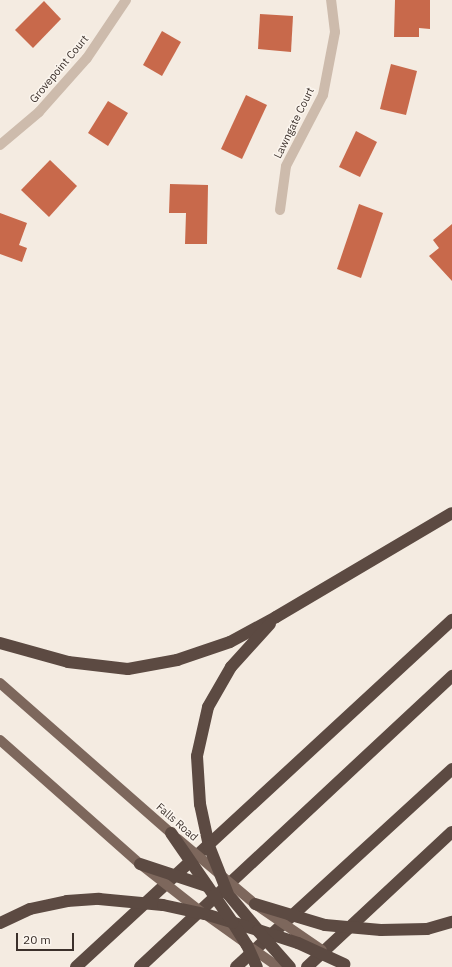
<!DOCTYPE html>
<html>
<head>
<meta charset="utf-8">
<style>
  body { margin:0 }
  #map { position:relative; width:452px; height:967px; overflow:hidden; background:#f4ebe1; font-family:"IBM Plex Sans",sans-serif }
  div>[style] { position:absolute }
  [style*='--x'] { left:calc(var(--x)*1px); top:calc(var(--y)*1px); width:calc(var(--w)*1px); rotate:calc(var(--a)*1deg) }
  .building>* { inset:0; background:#c8694b }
  .street>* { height:10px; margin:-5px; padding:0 5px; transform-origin:5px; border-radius:5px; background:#cdbbac }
  .primary>* { height:10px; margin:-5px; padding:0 5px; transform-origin:5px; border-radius:5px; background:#7d675c }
  .highway>* { height:12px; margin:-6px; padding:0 6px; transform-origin:6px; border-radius:6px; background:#5c4a42 }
  .primary-bridge>* { height:10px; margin:-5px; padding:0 5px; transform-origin:5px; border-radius:5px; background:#7d675c }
  .highway-bridge>* { height:12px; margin:-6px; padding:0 6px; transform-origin:6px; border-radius:6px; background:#5c4a42 }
  span { translate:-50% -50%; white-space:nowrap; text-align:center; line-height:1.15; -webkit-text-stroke:3px #fbf5ee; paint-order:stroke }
  .street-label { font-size:11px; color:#3b302b }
  .scale { position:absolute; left:16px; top:933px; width:58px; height:18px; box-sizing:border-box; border:2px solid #3b302b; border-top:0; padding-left:5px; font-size:12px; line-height:14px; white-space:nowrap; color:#3b302b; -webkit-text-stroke:3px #fbf5ee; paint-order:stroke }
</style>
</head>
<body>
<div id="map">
  <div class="building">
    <div style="clip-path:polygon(395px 0,430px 0,430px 29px,419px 28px,419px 37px,394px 37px)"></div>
    <div style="clip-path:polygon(44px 1px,61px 19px,33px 48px,15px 30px)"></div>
    <div style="clip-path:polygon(260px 14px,293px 16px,291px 52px,258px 49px)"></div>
    <div style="clip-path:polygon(162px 31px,181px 42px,162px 76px,143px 65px)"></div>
    <div style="clip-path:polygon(391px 64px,417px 71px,406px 115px,380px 109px)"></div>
    <div style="clip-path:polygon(246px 95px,267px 105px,242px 159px,221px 149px)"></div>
    <div style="clip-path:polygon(108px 101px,128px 113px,108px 146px,88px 133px)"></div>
    <div style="clip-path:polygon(356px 131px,377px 142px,360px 177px,339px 167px)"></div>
    <div style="clip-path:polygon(50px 160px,77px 186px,49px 217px,21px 190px)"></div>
    <div style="clip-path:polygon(170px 184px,208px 185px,207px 244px,185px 244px,186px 213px,169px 213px)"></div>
    <div style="clip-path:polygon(359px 204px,383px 213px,361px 278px,337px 269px)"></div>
    <div style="clip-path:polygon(0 213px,27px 223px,19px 245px,27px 248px,22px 262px,0 254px)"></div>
    <div style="clip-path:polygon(452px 224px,452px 281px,429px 256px,439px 248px,433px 240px)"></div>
  </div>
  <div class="street">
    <div style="--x:0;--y:145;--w:51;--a:-40.2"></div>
    <div style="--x:39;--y:112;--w:72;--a:-48.4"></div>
    <div style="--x:87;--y:58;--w:70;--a:-56.1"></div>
    <div style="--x:280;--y:210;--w:44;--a:-82.2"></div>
    <div style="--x:286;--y:166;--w:80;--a:-62.5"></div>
    <div style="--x:323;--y:95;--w:64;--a:-79.2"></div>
    <div style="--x:335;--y:32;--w:32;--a:-97"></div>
  </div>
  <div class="primary">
    <div style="--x:0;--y:683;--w:227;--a:41.3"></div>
    <div style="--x:0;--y:740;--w:187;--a:41.5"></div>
    <div style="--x:209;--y:917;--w:43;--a:35.5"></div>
  </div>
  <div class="highway">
    <div style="--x:0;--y:643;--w:71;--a:15.6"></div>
    <div style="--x:68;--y:662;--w:60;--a:6.7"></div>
    <div style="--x:128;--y:669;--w:50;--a:-10.4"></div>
    <div style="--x:177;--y:660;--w:56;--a:-18.8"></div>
    <div style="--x:230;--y:642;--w:52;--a:-28.5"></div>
    <div style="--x:276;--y:617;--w:204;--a:-30.6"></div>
    <div style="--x:200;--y:804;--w:48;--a:-93.6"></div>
    <div style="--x:197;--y:756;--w:50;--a:-77.3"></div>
    <div style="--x:208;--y:707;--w:46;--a:-60.1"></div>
    <div style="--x:231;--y:667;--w:58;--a:-47.8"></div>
    <div style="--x:228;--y:894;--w:47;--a:50.2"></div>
    <div style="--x:205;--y:914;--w:55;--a:16.8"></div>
    <div style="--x:0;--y:923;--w:33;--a:-25"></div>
    <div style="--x:30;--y:909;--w:38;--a:-12"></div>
    <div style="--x:67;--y:901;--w:32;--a:-4"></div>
    <div style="--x:233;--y:923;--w:26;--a:58"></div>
    <div style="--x:381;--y:930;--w:46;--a:-1.2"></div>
    <div style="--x:427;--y:929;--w:26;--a:-16"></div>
    <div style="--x:76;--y:967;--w:512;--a:-42.7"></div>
    <div style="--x:140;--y:967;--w:427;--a:-43"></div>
    <div style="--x:236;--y:967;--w:293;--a:-42.5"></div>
    <div style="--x:307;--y:967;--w:198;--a:-43"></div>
  </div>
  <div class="primary-bridge">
    <div style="--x:178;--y:839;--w:101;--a:40.2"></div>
    <div style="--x:255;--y:904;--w:81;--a:34.5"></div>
    <div style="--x:144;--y:867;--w:76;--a:38.1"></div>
    <div style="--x:247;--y:945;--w:38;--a:35"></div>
  </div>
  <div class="highway-bridge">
    <div style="--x:200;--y:804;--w:43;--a:77.9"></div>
    <div style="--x:209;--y:846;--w:52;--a:68.4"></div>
    <div style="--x:171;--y:833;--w:109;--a:55.4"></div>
    <div style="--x:140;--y:864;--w:71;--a:18.2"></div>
    <div style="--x:99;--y:899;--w:64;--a:5.4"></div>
    <div style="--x:163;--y:905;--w:43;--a:12.1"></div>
    <div style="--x:255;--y:904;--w:73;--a:16.7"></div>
    <div style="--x:325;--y:925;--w:56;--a:5.1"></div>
    <div style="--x:258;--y:930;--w:42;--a:18"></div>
    <div style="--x:298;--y:943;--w:51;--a:24.5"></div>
    <div style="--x:258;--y:931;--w:48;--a:48.4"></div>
    <div style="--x:247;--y:945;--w:24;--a:66"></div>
  </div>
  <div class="street-label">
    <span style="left:59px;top:69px;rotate:-50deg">Grovepoint Court</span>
    <span style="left:294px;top:123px;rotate:-64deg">Lawngate Court</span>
    <span style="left:177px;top:822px;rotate:41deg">Falls Road</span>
  </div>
  <div class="scale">20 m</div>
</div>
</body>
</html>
